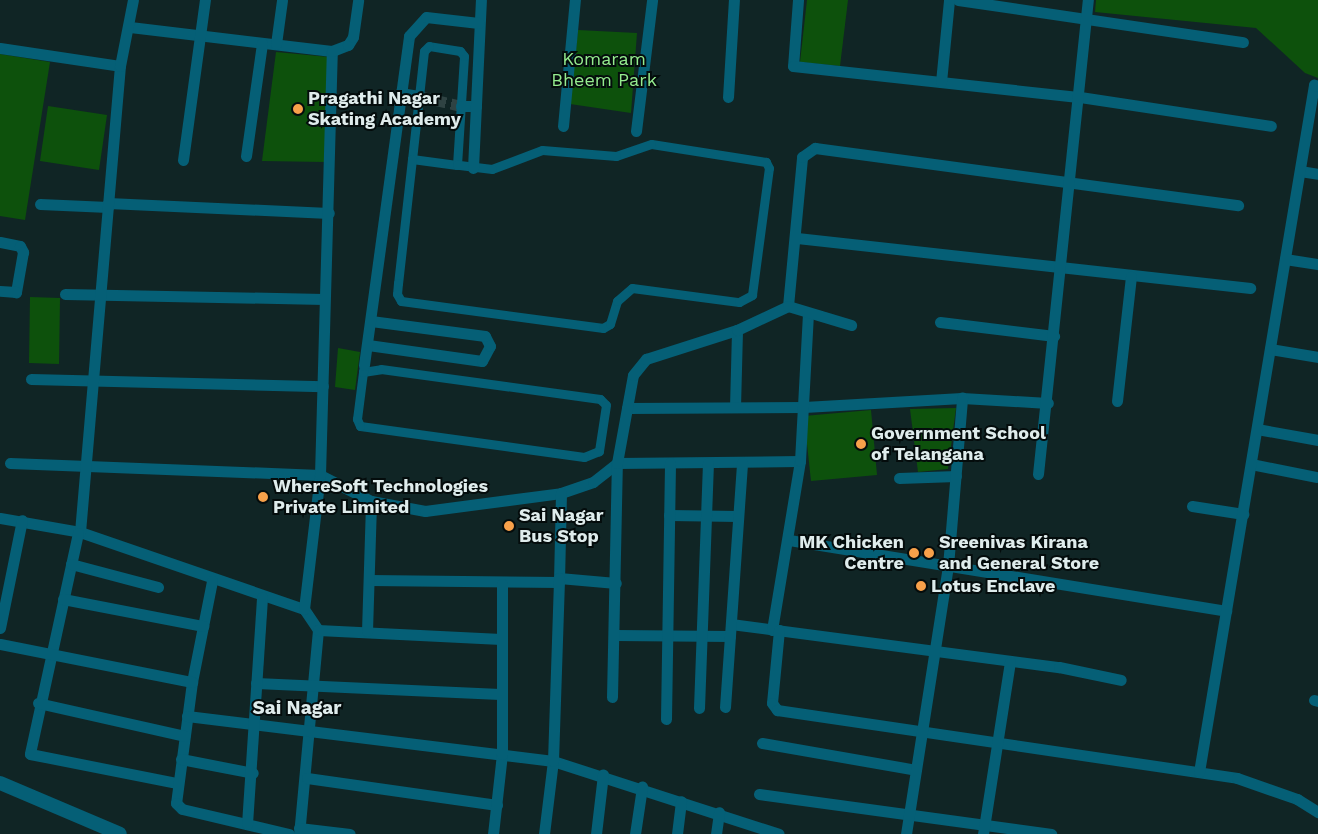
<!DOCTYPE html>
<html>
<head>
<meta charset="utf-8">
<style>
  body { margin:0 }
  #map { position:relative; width:1318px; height:834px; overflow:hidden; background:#102525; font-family:"Work Sans",sans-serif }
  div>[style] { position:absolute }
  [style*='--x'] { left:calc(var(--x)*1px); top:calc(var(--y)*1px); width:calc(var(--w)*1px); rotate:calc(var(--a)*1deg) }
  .green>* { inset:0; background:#0d510c }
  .minor-tunnel>* { height:11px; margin-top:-5.5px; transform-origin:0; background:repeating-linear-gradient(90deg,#2f4343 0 11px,transparent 0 16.5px) }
  .pedestrian>* { height:9px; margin:-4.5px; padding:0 4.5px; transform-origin:4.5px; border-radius:4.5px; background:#055f76 }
  .minor>* { height:11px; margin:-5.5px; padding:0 5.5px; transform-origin:5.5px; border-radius:5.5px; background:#055f76 }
  .tertiary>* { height:14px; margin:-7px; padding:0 7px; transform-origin:7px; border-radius:7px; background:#055f76 }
  .dots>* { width:14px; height:14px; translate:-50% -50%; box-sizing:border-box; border:2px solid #040c0c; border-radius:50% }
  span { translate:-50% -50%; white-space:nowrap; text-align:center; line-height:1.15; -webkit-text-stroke:4px #040c0c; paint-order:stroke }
  .park-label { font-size:18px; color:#95ec8f }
  .poi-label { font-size:18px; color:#dfecec; font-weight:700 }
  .left { translate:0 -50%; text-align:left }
  .right { translate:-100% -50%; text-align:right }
  .neighbourhood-label { font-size:19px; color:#dfecec; font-weight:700 }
</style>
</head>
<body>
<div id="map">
  <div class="green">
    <div style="clip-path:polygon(807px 0,848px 0,840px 66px,800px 62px)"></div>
    <div style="clip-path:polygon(1096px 0,1318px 0,1318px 78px,1305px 73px,1256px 28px,1095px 12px)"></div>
    <div style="clip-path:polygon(578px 30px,637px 33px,631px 113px,570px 104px)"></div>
    <div style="clip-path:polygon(276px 52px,329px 57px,325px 162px,262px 161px)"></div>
    <div style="clip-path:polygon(0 54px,50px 62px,25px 220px,0 216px)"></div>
    <div style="clip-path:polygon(48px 106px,107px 115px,99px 170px,40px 161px)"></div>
    <div style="clip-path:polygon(30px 297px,60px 298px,59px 364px,29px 363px)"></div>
    <div style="clip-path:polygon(338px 348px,360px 352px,355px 390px,335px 387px)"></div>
    <div style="clip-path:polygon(956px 408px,948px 469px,918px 472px,910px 409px)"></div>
    <div style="clip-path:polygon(871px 410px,877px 475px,811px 481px,804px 416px)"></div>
  </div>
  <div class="minor-tunnel">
    <div style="--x:419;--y:96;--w:43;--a:13.4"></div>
  </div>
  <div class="pedestrian">
    <div style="--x:412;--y:159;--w:45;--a:7.6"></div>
    <div style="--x:457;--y:165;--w:109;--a:-86.3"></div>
    <div style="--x:464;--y:56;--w:6;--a:-129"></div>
    <div style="--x:460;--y:51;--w:31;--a:-171"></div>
    <div style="--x:429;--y:46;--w:7;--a:135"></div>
    <div style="--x:424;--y:51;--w:109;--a:96.3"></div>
    <div style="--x:412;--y:159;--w:125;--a:96.4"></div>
    <div style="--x:398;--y:283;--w:11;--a:95"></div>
    <div style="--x:397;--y:294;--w:8;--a:60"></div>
    <div style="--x:401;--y:301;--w:204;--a:7.6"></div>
    <div style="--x:603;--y:328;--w:8;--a:-30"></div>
    <div style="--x:610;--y:324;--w:24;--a:-73"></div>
    <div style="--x:617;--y:301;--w:20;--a:-41"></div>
    <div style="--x:632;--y:288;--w:108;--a:7.5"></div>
    <div style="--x:739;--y:302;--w:15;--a:-28"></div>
    <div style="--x:752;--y:295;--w:128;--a:-82.4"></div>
    <div style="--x:769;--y:168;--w:7;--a:-117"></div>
    <div style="--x:766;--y:162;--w:116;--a:-171.1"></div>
    <div style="--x:651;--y:144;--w:37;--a:161"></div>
    <div style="--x:616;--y:156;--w:74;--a:-175.4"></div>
    <div style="--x:542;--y:150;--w:53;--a:159.2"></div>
    <div style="--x:492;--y:169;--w:35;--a:-173"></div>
    <div style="--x:363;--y:372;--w:18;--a:-9"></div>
    <div style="--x:381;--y:369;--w:221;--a:7.8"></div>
    <div style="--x:600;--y:399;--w:8;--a:45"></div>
    <div style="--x:606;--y:405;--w:47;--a:98.7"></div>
    <div style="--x:599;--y:451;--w:16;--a:158"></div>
    <div style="--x:584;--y:457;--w:226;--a:-172.1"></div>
    <div style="--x:360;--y:426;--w:8;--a:-113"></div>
    <div style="--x:357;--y:419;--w:47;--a:-82.7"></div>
    <div style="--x:363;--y:372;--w:7;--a:-82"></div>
  </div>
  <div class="minor">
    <div style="--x:798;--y:0;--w:66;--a:94.3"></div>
    <div style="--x:793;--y:66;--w:289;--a:6.2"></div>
    <div style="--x:1080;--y:97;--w:193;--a:8.6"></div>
    <div style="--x:958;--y:0;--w:288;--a:8.4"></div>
    <div style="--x:130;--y:27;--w:203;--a:6.8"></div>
    <div style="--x:276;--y:44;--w:44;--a:-82.2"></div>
    <div style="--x:0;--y:48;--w:121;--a:8.5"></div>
    <div style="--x:941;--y:82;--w:82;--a:-84.4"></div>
    <div style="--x:400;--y:93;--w:19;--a:9"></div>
    <div style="--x:728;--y:97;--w:97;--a:-86.5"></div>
    <div style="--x:461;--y:106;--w:15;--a:0"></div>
    <div style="--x:563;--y:126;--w:127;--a:-84.6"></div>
    <div style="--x:636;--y:131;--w:132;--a:-83"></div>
    <div style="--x:246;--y:156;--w:114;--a:-81.9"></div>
    <div style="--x:183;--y:160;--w:162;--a:-82.2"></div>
    <div style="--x:473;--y:168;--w:168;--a:-87.3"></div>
    <div style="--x:1300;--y:171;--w:18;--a:9"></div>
    <div style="--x:108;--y:203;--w:221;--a:2.6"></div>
    <div style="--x:40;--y:204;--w:68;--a:2.5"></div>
    <div style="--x:797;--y:238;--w:456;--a:6.3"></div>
    <div style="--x:0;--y:242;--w:20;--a:11"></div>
    <div style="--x:20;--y:246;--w:7;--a:63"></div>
    <div style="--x:23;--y:252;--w:41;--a:99.9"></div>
    <div style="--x:16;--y:292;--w:16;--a:-176"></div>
    <div style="--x:1285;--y:259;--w:33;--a:9"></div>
    <div style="--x:65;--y:294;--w:259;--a:1.1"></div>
    <div style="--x:788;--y:306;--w:150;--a:-84.6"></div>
    <div style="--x:802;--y:157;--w:16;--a:-35"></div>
    <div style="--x:815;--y:148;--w:427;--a:7.7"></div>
    <div style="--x:940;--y:322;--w:115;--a:7"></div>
    <div style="--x:368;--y:345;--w:115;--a:8"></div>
    <div style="--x:482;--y:361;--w:17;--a:-62"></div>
    <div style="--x:490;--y:346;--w:11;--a:-117"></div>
    <div style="--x:485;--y:336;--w:115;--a:-172.5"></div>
    <div style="--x:1270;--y:349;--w:49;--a:9.5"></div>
    <div style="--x:364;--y:365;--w:332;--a:-82.2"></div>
    <div style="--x:409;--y:36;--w:25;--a:-48"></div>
    <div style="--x:426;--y:17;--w:53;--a:6.5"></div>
    <div style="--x:31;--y:379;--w:292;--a:1.4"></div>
    <div style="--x:1117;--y:401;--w:125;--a:-83.6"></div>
    <div style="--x:735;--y:407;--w:77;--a:-88.5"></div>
    <div style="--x:627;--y:408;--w:177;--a:-0.3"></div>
    <div style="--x:804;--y:407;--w:158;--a:-3.3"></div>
    <div style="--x:962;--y:398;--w:86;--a:3.3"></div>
    <div style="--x:1257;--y:429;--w:62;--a:10.2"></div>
    <div style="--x:10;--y:463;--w:310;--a:2.2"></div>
    <div style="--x:320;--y:475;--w:57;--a:27"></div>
    <div style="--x:371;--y:501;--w:55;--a:10.5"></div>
    <div style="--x:425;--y:511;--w:137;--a:-7.5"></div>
    <div style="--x:561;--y:493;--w:34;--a:-19"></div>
    <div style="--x:593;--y:482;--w:31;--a:-38"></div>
    <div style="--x:617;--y:463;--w:183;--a:-0.6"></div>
    <div style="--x:1251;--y:464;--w:66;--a:11.3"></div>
    <div style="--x:1038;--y:474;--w:477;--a:-84"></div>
    <div style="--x:899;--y:478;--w:57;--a:-2"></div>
    <div style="--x:561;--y:493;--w:85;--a:91.3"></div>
    <div style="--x:559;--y:578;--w:57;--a:5"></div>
    <div style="--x:1192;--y:506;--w:52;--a:8.9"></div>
    <div style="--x:669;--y:515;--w:69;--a:0.8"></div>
    <div style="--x:0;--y:518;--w:81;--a:9.9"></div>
    <div style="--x:80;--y:532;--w:237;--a:19"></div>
    <div style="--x:304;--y:609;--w:25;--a:56"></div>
    <div style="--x:318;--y:630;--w:205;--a:95.3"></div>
    <div style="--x:80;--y:532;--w:468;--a:-85.1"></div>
    <div style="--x:120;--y:66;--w:67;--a:-78.9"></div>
    <div style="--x:78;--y:533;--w:226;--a:102.3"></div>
    <div style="--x:30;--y:754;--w:150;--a:11.2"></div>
    <div style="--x:789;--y:540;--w:443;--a:9.2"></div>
    <div style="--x:71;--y:564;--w:90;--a:14.8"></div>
    <div style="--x:369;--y:580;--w:190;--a:0.6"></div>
    <div style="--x:212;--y:581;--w:103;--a:101.2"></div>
    <div style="--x:192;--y:682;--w:122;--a:97.5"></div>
    <div style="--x:176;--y:803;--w:8;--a:45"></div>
    <div style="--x:182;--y:809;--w:110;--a:13.2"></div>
    <div style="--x:63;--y:599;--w:143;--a:10.9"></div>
    <div style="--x:304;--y:609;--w:135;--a:-83.2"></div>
    <div style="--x:320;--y:475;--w:424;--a:-88.4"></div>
    <div style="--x:332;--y:51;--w:17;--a:-21"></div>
    <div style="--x:348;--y:45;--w:9;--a:-58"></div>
    <div style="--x:353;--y:37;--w:37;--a:-82"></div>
    <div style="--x:731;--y:624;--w:331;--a:7.5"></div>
    <div style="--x:1059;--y:667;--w:63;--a:11.8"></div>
    <div style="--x:0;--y:628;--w:110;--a:-78.5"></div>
    <div style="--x:318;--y:630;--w:183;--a:2.8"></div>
    <div style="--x:772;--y:630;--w:171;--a:-80.6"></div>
    <div style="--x:800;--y:461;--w:146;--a:-86.9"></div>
    <div style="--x:779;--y:630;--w:73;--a:95.5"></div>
    <div style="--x:772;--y:703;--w:9;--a:54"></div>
    <div style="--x:777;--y:710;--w:465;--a:8.4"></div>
    <div style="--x:1237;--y:778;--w:64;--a:19.3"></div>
    <div style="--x:1297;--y:799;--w:25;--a:32"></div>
    <div style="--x:367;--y:631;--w:130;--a:-88.2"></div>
    <div style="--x:615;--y:635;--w:115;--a:0.5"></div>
    <div style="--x:0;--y:644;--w:196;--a:11.2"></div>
    <div style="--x:256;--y:683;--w:244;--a:2.6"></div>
    <div style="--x:612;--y:697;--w:234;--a:-88.8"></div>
    <div style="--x:617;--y:463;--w:89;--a:-79.7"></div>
    <div style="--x:633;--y:375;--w:21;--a:-51"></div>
    <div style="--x:646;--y:359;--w:96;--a:-17.7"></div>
    <div style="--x:737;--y:330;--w:56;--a:-25.2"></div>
    <div style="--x:788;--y:306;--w:66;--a:16.8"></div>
    <div style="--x:1314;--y:700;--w:4;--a:14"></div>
    <div style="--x:38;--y:703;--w:150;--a:12.7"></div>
    <div style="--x:725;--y:707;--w:245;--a:-86"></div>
    <div style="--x:699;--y:708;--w:245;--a:-87.9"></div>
    <div style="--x:187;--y:716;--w:369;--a:7"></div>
    <div style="--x:553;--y:761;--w:237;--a:17.9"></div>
    <div style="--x:666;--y:719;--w:256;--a:-89.1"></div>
    <div style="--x:762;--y:743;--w:156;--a:9.9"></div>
    <div style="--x:181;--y:759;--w:73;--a:11"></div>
    <div style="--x:1199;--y:772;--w:697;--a:-80.5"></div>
    <div style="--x:1314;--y:85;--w:4;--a:14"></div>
    <div style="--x:307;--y:778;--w:192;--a:8.1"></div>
    <div style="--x:759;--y:794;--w:295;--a:7.8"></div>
    <div style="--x:247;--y:824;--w:227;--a:-86.2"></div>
    <div style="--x:299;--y:828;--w:51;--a:6.7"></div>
    <div style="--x:493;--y:834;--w:81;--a:-83.6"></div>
    <div style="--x:502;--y:754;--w:170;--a:-90"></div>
    <div style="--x:544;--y:834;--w:74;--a:-83"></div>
    <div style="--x:553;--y:761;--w:183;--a:-88.1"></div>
    <div style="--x:596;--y:834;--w:60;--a:-83.3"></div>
    <div style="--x:635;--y:834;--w:48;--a:-81.5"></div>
    <div style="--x:677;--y:834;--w:33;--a:-83"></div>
    <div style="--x:716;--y:834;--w:22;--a:-82"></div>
    <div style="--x:906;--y:834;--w:271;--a:-81.1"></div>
    <div style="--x:948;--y:566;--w:169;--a:-85.2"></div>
    <div style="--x:983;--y:834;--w:174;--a:-81.1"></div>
  </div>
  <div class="tertiary">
    <div style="--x:0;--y:783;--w:130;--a:23"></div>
  </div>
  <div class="dots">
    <div style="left:298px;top:109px;background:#f7a14a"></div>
    <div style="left:861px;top:444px;background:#f7a14a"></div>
    <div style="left:263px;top:497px;background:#f7a14a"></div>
    <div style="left:509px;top:526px;background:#f7a14a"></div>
    <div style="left:914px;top:553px;background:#f7a14a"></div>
    <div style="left:929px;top:553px;background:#f7a14a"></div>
    <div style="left:921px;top:586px;background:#f7a14a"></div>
  </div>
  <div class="park-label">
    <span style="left:604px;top:70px">Komaram<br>Bheem Park</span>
  </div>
  <div class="poi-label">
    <span class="left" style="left:308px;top:109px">Pragathi Nagar<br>Skating Academy</span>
    <span class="left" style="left:871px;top:444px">Government School<br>of Telangana</span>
    <span class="left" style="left:273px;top:497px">WhereSoft Technologies<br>Private Limited</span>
    <span class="left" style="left:519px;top:526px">Sai Nagar<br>Bus Stop</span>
    <span class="right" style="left:904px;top:553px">MK Chicken<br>Centre</span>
    <span class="left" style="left:939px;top:553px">Sreenivas Kirana<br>and General Store</span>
    <span class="left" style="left:931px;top:586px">Lotus Enclave</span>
  </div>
  <div class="neighbourhood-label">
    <span style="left:297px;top:708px">Sai Nagar</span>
  </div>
</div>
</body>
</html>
